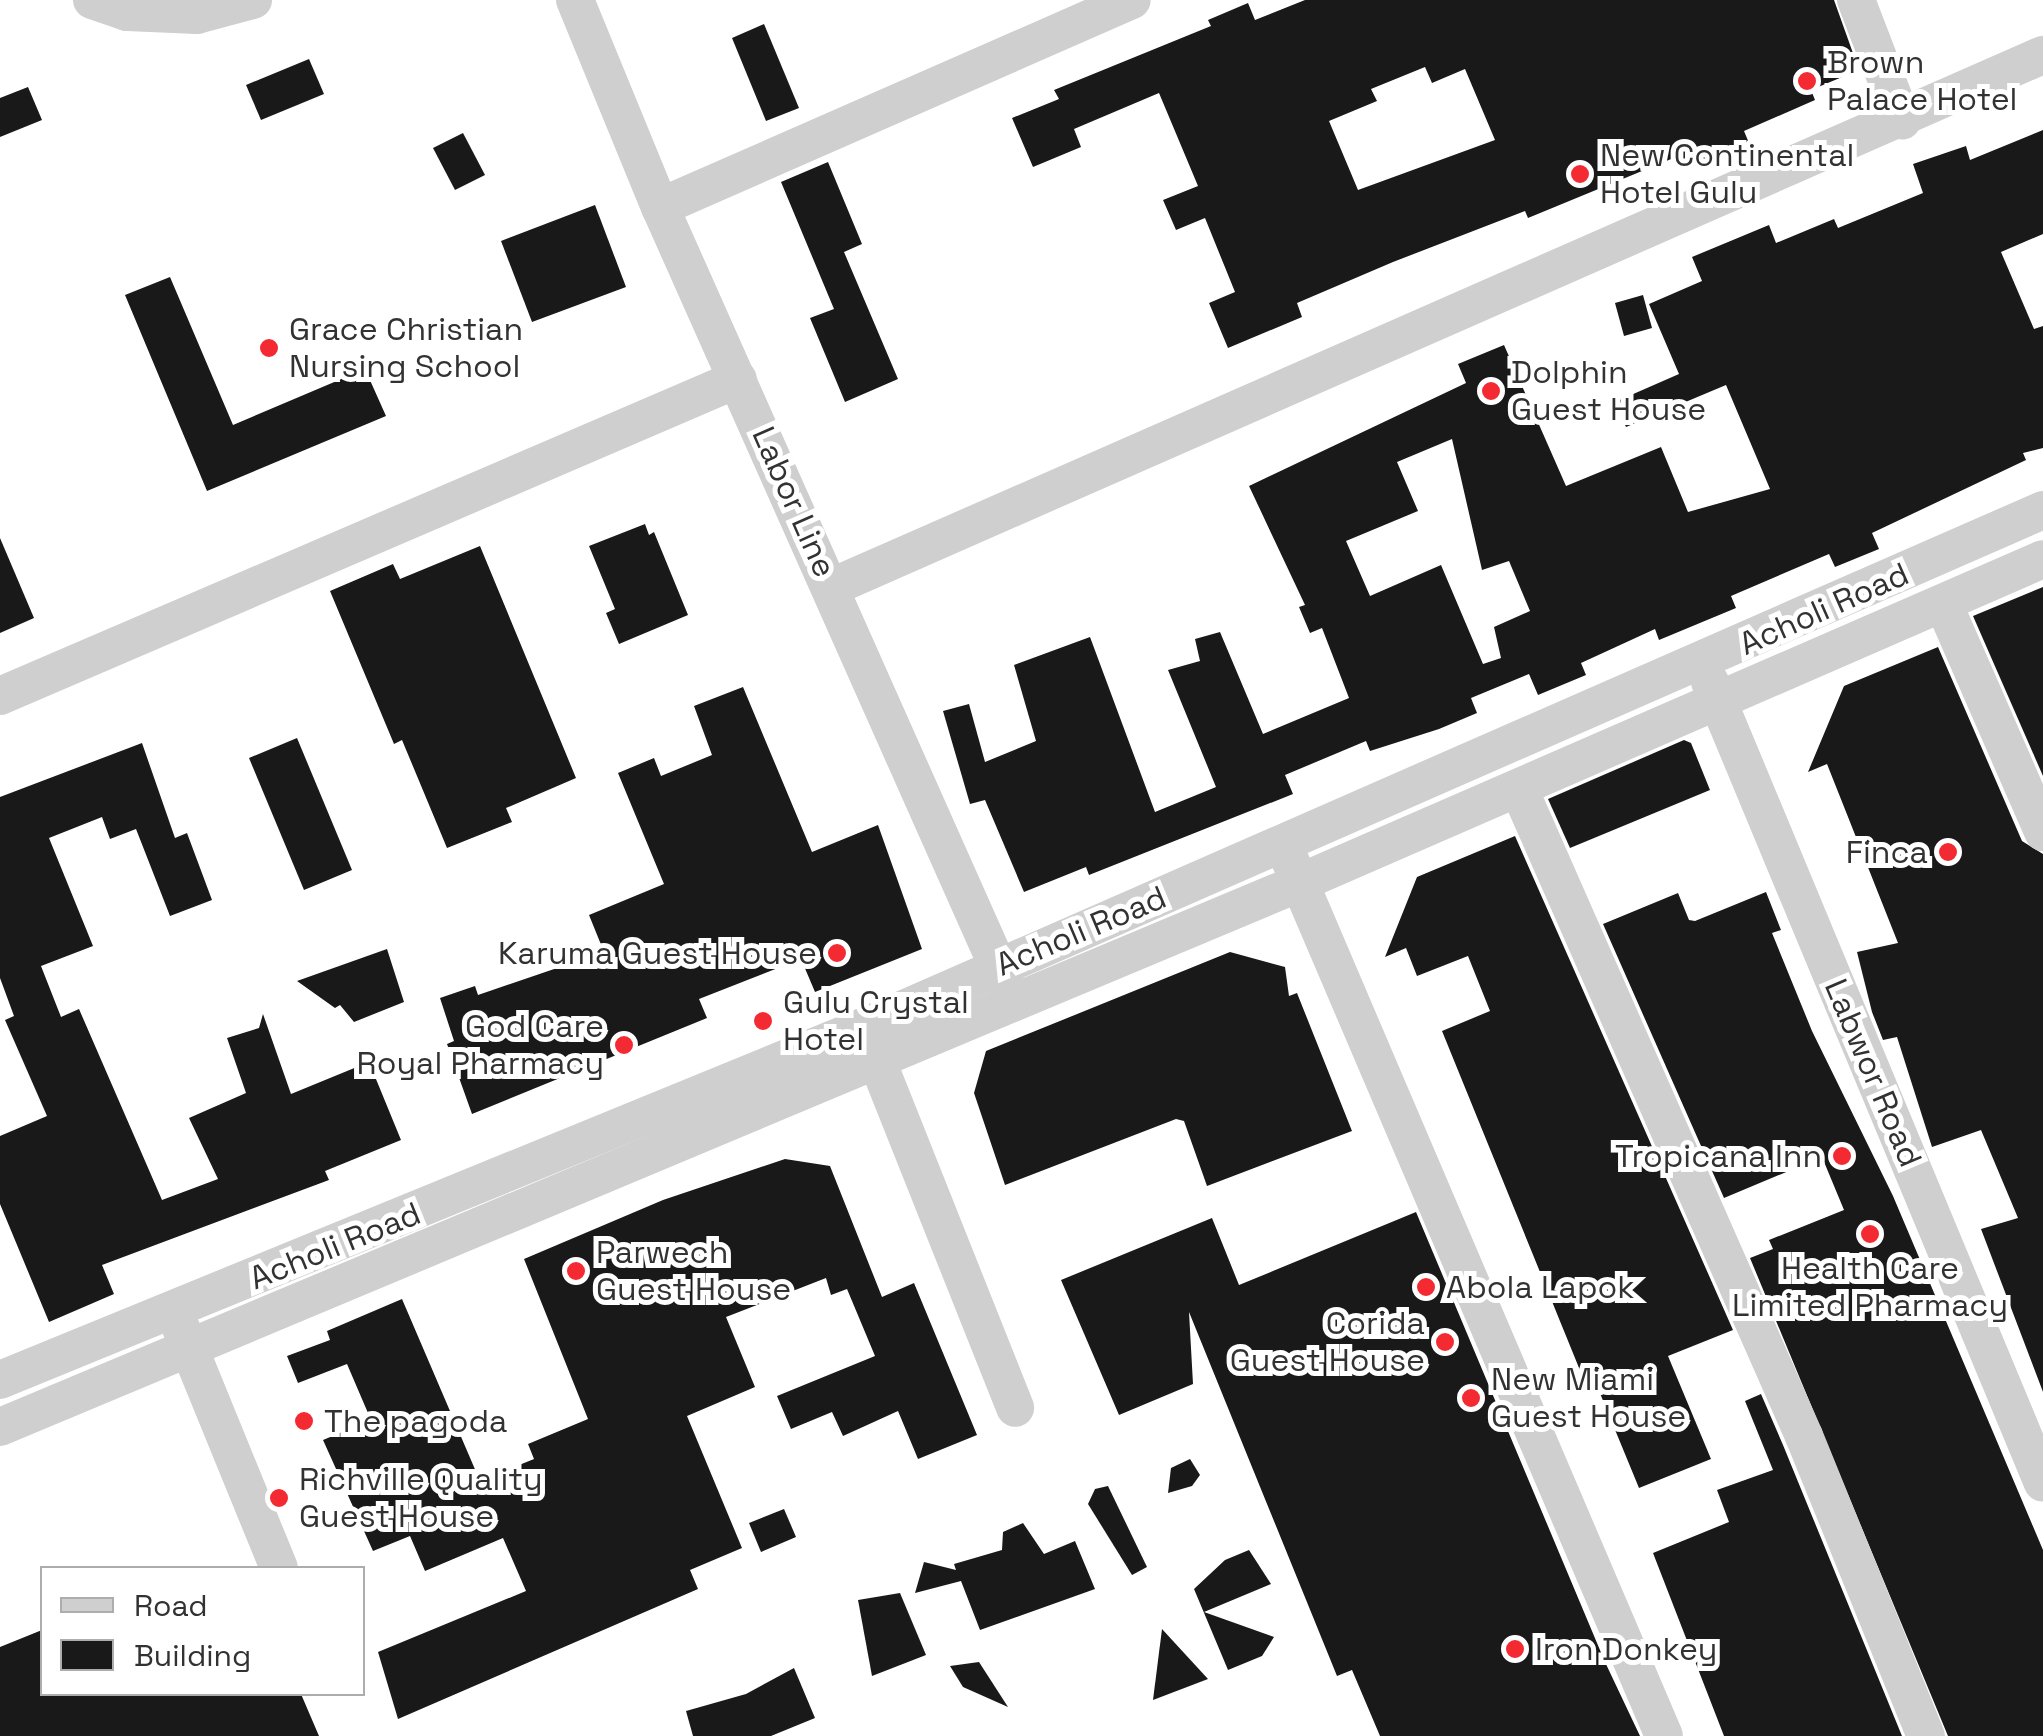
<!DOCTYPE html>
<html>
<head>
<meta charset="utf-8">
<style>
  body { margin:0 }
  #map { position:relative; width:2043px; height:1736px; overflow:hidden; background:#fff; font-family:"Space Grotesk",sans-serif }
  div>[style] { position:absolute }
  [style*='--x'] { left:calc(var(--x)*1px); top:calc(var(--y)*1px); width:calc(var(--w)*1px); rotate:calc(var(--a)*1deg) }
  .building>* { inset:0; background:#191919 }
  .minor>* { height:38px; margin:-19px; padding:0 19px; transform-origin:19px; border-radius:19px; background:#cfcfcf }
  .dots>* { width:28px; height:28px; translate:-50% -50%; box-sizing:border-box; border:5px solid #fff; border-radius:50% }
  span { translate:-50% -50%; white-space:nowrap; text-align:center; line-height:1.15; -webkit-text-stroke:10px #fff; paint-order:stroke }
  .poi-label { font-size:32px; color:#323232 }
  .left { translate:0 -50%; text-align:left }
  .right { translate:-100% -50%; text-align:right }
  .street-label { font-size:32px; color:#323232 }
  .legend { position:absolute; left:40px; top:1566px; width:325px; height:130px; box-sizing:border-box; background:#fff; border:2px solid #adadad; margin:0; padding:12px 18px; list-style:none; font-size:30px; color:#323232 }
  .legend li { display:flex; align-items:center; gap:20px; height:50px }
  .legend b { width:50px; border:2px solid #adadad }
</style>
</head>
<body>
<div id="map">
  <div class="building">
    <div style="clip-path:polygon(evenodd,1305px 0,1834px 0,1859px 70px,1811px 90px,1815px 100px,1744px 131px,1749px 143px,1681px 170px,1676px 157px,1528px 218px,1525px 211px,1393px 262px,1297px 303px,1302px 317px,1228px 348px,1209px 303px,1235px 292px,1205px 218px,1176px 230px,1163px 200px,1198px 186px,1159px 93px,1074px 129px,1081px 147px,1033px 167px,1012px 118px,1059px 99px,1054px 90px,1211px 26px,1208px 20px,1248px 3px,1255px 20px,1305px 0,1425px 67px,1432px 83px,1465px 69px,1495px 140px,1358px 190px,1329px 121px,1377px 101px,1371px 89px,1425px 67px)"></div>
    <div style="clip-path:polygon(764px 24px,799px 108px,766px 121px,732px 38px)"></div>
    <div style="clip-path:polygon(309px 59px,324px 94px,261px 120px,246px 85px)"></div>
    <div style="clip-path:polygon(28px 87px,42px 120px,0 137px,0 98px)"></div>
    <div style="clip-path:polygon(evenodd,2043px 130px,2043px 234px,2001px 252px,2034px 329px,2043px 326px,2043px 448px,2023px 453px,2026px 460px,1872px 533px,1879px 549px,1835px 567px,1829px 554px,1731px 596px,1736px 608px,1659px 640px,1655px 629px,1581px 663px,1586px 675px,1538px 695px,1529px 674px,1471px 698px,1477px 713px,1439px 729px,1370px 751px,1366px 741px,1285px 775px,1293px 794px,1089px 875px,1086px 867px,1024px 892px,985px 800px,970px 804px,943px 711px,969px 704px,985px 762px,1036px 741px,1014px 665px,1090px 637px,1155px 812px,1216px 787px,1168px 670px,1200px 661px,1195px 639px,1220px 632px,1263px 734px,1349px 698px,1322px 628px,1310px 633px,1299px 607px,1305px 605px,1249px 486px,1466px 383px,1458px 364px,1504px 345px,1566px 486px,1661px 447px,1688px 512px,1770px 489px,1726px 385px,1626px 427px,1615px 402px,1679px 374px,1649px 304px,1702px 281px,1692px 257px,1769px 225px,1776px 243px,1834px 219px,1838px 228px,1923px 193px,1913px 164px,1966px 146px,1970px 160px,2043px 130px,1452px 439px,1482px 570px,1509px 561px,1530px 611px,1494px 627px,1501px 658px,1483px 664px,1441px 565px,1370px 596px,1346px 541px,1418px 511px,1397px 462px,1452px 439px)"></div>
    <div style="clip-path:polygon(463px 133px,485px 175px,455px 190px,433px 148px)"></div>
    <div style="clip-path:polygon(828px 162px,862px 244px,844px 252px,898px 379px,845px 402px,810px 318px,834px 309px,781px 182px)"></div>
    <div style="clip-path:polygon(595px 205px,626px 287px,532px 322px,501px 241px)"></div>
    <div style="clip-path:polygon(170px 277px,233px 425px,365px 369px,386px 416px,207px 491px,125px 295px)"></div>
    <div style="clip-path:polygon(1643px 295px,1652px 328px,1624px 336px,1615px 303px)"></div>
    <div style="clip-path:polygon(645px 524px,649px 535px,654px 532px,688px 615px,619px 644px,606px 613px,615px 609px,589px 546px)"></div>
    <div style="clip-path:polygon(0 538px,34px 618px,0 633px)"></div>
    <div style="clip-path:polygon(480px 546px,576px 778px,506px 808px,512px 822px,447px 848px,402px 740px,394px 744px,330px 591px,393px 564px,400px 579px)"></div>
    <div style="clip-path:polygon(2043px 587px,2043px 776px,1973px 616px)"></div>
    <div style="clip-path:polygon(1938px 647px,2022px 841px,2043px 854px,2043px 1392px,1981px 1229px,2018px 1218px,1981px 1130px,1932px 1147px,1897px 1037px,1883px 1040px,1872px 1012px,1857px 952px,1898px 943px,1827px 764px,1808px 772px,1844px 686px)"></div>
    <div style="clip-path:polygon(743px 687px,812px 852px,878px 825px,922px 949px,815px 992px,801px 959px,699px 999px,707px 1018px,472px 1114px,447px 1044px,454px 1041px,440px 998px,475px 986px,478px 995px,604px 952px,589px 915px,664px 884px,618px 773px,654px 758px,661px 776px,712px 755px,694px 706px)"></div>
    <div style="clip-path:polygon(297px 738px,352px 870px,304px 890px,249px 758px)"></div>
    <div style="clip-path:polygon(1684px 740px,1691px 743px,1710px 790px,1570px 848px,1548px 799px)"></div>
    <div style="clip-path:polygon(142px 743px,175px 838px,187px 833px,212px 900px,170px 916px,136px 829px,110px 839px,102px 817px,49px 838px,93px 946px,41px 966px,61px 1017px,79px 1009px,162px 1200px,218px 1179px,189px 1118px,246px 1093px,227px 1038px,259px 1028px,263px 1014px,291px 1094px,369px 1062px,401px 1140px,325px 1171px,329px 1180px,102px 1265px,114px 1294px,49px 1322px,0 1204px,0 1136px,47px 1116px,5px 1020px,14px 1016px,0 978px,0 797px)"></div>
    <div style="clip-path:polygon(1515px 836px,1733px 1330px,1668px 1356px,1711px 1459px,1639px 1488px,1597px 1386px,1588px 1390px,1442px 1031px,1490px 1011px,1468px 956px,1417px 976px,1406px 948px,1385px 957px,1417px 877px)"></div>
    <div style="clip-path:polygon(1766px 892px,1781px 930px,1772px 933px,1812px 1031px,1893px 1196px,2043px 1550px,2043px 1736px,1948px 1736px,1750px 1258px,1773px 1249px,1769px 1240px,1844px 1210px,1822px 1157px,1724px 1198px,1603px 924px,1678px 893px,1689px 920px,1695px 921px)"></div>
    <div style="clip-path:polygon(387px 949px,404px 1002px,354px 1022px,340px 1005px,335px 1008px,297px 981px)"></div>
    <div style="clip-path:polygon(1230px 952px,1285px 967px,1289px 996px,1297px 993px,1352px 1131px,1207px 1186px,1184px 1121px,1176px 1119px,1005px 1185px,974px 1093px,986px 1051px)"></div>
    <div style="clip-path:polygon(785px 1159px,830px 1166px,882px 1297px,914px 1283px,977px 1435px,918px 1459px,898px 1411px,843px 1436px,832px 1412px,791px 1429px,777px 1396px,875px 1356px,847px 1289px,831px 1295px,826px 1278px,726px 1317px,755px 1387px,687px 1416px,742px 1548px,690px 1570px,698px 1589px,398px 1719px,378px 1652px,526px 1591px,503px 1538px,425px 1571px,410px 1536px,373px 1551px,323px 1440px,371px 1420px,347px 1364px,298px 1383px,287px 1356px,330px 1340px,327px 1331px,402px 1299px,480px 1481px,534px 1459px,528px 1444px,588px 1419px,524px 1259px,663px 1200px)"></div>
    <div style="clip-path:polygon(1416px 1212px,1605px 1662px,1640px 1736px,1380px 1736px,1352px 1670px,1337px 1676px,1189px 1312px,1193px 1384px,1119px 1415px,1061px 1280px,1212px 1218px,1239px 1285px)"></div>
    <div style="clip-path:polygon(1761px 1394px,1783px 1445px,1902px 1736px,1724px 1736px,1653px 1553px,1729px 1522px,1717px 1490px,1773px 1470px,1745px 1401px)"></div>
    <div style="clip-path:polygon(1190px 1459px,1200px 1475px,1192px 1486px,1168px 1493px,1171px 1468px)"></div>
    <div style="clip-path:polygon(1108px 1486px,1147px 1567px,1132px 1575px,1088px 1504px,1095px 1489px)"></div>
    <div style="clip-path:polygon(784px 1509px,796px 1537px,761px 1552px,749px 1523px)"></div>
    <div style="clip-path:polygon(1023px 1523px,1044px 1554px,1075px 1541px,1095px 1589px,980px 1630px,961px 1581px,915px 1593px,924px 1562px,956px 1570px,954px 1564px,1002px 1550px,1003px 1532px)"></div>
    <div style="clip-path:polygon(1249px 1550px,1271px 1584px,1204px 1612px,1274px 1637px,1262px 1656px,1228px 1670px,1194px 1589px,1225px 1560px)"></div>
    <div style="clip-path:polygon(900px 1593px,926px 1655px,872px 1676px,858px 1600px)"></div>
    <div style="clip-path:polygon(1162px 1629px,1208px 1679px,1153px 1700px)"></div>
    <div style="clip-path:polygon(42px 1630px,42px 1694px,301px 1694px,319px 1736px,0 1736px,0 1647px)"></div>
    <div style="clip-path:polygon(979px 1662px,1008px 1707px,963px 1687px,950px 1666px)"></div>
    <div style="clip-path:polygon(794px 1668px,815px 1718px,771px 1736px,693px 1736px,686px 1711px,746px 1694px)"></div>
  </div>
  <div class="minor">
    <div style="--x:92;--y:0;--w:37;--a:19"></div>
    <div style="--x:127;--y:12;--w:70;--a:2.5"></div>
    <div style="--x:197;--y:15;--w:58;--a:-15"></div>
    <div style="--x:575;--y:0;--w:224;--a:67.7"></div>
    <div style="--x:660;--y:207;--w:854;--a:66.02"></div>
    <div style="--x:1856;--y:0;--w:129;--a:69"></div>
    <div style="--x:660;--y:207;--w:515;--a:-23.68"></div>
    <div style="--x:832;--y:587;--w:1323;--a:-23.72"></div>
    <div style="--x:1944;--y:605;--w:248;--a:66.4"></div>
    <div style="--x:1710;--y:682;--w:867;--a:67.43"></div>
    <div style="--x:0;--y:696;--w:803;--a:-23.25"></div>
    <div style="--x:1519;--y:789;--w:707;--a:66.23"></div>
    <div style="--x:1804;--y:1436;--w:324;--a:67.9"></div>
    <div style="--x:1290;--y:860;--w:952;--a:66.88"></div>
    <div style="--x:868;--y:1038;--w:398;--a:68.3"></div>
    <div style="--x:181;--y:1328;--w:259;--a:67.8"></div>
    <div style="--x:0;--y:1380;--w:932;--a:-22.25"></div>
    <div style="--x:863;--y:1027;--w:1288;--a:-23.66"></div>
    <div style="--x:0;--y:1427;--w:1408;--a:-22.72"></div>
    <div style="--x:1299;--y:883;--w:811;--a:-23.53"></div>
  </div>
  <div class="dots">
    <div style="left:1807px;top:81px;background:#f42a33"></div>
    <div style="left:1580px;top:174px;background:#f42a33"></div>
    <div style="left:269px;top:348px;background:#f42a33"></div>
    <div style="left:1491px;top:391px;background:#f42a33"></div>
    <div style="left:1948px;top:852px;background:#f42a33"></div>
    <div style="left:837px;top:953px;background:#f42a33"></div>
    <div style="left:763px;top:1021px;background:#f42a33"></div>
    <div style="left:624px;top:1045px;background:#f42a33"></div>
    <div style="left:1842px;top:1156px;background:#f42a33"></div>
    <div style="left:1870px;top:1234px;background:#f42a33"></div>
    <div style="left:576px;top:1271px;background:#f42a33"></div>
    <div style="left:1426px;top:1287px;background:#f42a33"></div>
    <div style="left:1445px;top:1342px;background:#f42a33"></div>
    <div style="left:1471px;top:1398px;background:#f42a33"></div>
    <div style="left:304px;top:1421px;background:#f42a33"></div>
    <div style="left:279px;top:1498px;background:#f42a33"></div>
    <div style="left:1515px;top:1649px;background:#f42a33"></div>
  </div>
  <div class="poi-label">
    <span class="left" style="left:1827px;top:81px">Brown<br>Palace Hotel</span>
    <span class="left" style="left:1600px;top:174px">New Continental<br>Hotel Gulu</span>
    <span class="left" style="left:289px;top:348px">Grace Christian<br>Nursing School</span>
    <span class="left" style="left:1511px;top:391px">Dolphin<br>Guest House</span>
    <span class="right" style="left:1928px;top:852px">Finca</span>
    <span class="right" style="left:817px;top:953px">Karuma Guest House</span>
    <span class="left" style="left:783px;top:1021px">Gulu Crystal<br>Hotel</span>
    <span class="right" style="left:604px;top:1045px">God Care<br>Royal Pharmacy</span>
    <span class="right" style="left:1822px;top:1156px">Tropicana Inn</span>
    <span class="left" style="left:596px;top:1271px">Parwech<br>Guest House</span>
    <span style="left:1870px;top:1287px">Health Care<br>Limited Pharmacy</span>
    <span class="left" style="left:1446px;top:1287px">Abola Lapok</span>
    <span class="right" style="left:1425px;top:1342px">Corida<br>Guest House</span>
    <span class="left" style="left:1491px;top:1398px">New Miami<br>Guest House</span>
    <span class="left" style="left:324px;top:1421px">The pagoda</span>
    <span class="left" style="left:299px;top:1498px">Richville Quality<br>Guest House</span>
    <span class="left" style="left:1535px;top:1649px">Iron Donkey</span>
  </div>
  <div class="street-label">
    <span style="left:794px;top:502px;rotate:66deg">Labor Line</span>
    <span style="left:1824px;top:609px;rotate:-24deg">Acholi Road</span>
    <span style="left:1081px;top:931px;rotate:-23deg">Acholi Road</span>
    <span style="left:1873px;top:1073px;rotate:67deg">Labwor Road</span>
    <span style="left:335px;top:1246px;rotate:-22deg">Acholi Road</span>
  </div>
  <ul class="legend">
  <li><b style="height:12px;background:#cfcfcf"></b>Road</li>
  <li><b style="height:28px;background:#191919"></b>Building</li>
  </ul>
</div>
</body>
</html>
